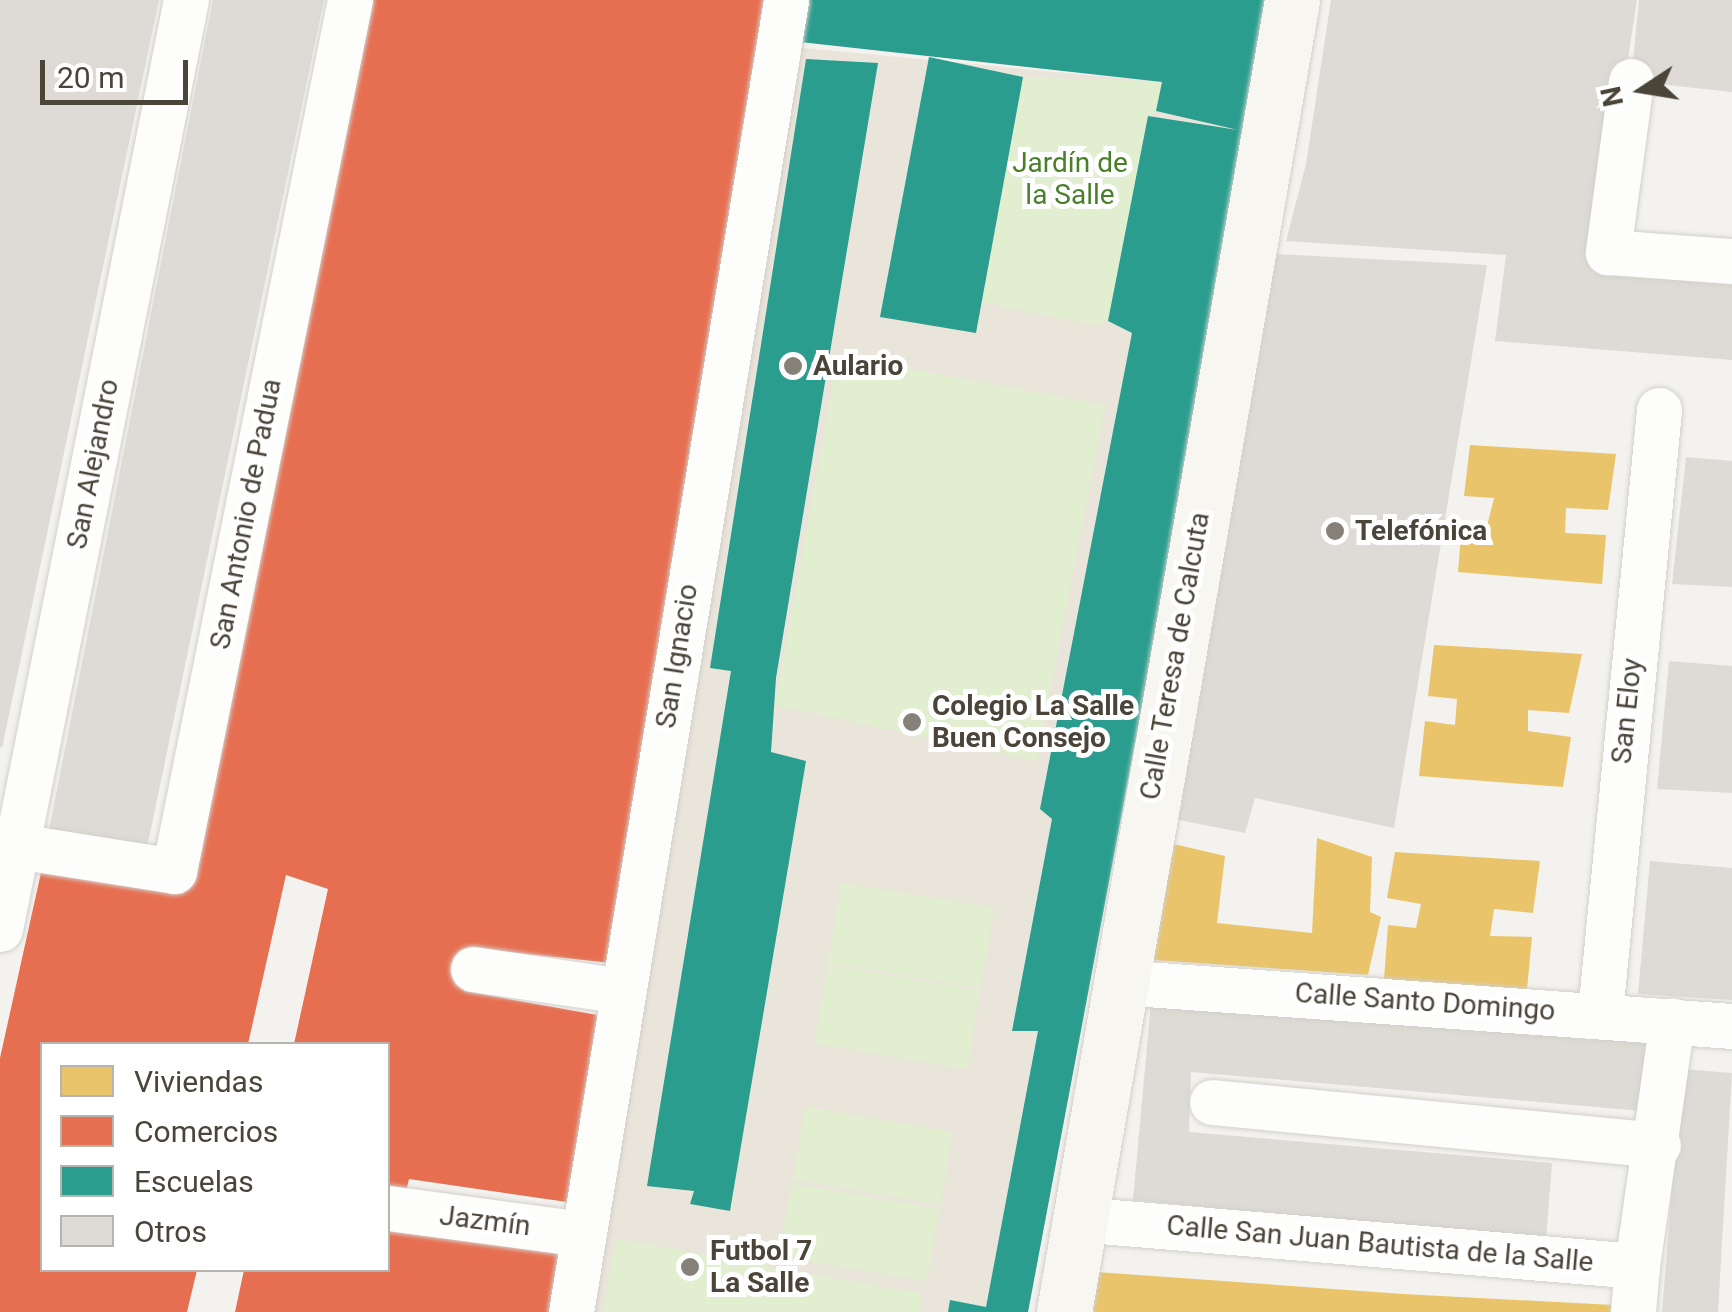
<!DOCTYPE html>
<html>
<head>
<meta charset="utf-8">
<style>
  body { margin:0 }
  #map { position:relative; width:1732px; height:1312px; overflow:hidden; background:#f4f2ee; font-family:Roboto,sans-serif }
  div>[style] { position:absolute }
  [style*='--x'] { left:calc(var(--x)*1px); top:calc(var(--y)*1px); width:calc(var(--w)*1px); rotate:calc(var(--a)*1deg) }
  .education>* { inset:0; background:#eae5da }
  .green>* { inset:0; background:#e1eecf }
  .homes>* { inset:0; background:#e9c46a }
  .shops>* { inset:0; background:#e76f51 }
  .schools>* { inset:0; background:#2a9d8f }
  .building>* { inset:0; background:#dedbd6 }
  .roads { filter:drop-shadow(0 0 2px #d2d0cb) drop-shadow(0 0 2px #d2d0cb) }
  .street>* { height:45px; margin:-22.5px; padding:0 22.5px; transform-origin:22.5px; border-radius:22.5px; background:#fdfdfc }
  .secondary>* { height:55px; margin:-27.5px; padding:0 27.5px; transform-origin:27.5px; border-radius:27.5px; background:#f7f6f1 }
  .dots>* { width:28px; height:28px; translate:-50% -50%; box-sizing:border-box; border:5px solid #fff; border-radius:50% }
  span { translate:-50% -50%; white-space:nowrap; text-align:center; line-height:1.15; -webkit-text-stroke:10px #fff; paint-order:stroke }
  .park-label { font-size:28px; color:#4a7f2a }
  .poi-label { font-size:28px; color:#4b4439; font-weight:700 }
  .left { translate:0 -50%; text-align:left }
  .street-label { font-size:28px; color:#4b4439 }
  .legend { position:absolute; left:40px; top:1042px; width:350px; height:230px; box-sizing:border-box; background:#fff; border:2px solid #b7b4b0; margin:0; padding:12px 18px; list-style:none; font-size:30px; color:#4b4439 }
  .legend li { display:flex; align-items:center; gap:20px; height:50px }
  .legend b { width:50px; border:2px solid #b7b4b0 }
  .north { position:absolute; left:1592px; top:40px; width:100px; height:100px; -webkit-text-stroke:8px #fff; paint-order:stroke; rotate:258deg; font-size:28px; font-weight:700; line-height:40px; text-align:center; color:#4b4439 }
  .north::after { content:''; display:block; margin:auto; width:35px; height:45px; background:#4b4439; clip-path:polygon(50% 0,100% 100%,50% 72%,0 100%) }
  .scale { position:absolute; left:40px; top:60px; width:148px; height:45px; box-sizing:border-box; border:5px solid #4b4439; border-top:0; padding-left:12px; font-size:30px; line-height:35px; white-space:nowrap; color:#4b4439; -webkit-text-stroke:8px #fff; paint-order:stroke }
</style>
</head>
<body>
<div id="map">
  <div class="education">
    <div style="clip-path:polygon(793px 47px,1162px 82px,1157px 111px,1250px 133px,1028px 1312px,590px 1312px)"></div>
  </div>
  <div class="green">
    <div style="clip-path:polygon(1023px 77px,1162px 82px,1156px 111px,1148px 117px,1108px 321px,1095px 325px,982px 302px)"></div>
    <div style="clip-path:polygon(838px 356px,1105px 405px,1037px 761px,775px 705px)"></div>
    <div style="clip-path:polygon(842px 883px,994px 908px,981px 988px,828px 962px)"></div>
    <div style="clip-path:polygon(828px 964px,980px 990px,967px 1069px,815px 1043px)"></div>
    <div style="clip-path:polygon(805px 1107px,952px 1132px,941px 1204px,793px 1179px)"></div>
    <div style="clip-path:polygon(792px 1184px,939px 1209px,927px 1281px,779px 1256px)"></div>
    <div style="clip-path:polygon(616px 1239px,922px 1294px,920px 1312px,603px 1312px)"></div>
  </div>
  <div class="homes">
    <div style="clip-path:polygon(1470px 445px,1616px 454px,1608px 510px,1566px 508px,1565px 533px,1606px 535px,1602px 584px,1458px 572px,1462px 523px,1487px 526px,1494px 498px,1464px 496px)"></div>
    <div style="clip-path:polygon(1434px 645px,1582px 654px,1569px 713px,1528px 710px,1528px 731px,1571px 737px,1563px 787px,1419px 776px,1425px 721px,1455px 725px,1457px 699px,1428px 696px)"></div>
    <div style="clip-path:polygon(1317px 838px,1372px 857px,1370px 912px,1381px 917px,1368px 975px,1152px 960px,1174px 844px,1225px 856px,1217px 923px,1312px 933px)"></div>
    <div style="clip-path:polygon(1395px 852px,1540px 861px,1533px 913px,1494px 909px,1490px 936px,1532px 937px,1527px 989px,1384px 980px,1388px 925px,1416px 928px,1421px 904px,1387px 898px)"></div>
    <div style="clip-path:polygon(1096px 1272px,1403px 1294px,1613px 1305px,1612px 1312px,1091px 1312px)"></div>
  </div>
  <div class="shops">
    <div style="clip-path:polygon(368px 0,764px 0,611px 963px,471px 948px,464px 991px,603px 1016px,574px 1203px,409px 1179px,405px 1196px,388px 1193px,388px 1044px,294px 1044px,328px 889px,286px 875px,248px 1044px,42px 1044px,42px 1270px,197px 1270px,187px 1312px,0 1312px,0 1058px,42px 868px,183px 894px)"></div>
    <div style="clip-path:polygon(388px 1221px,566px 1248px,555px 1312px,235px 1312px,244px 1270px,388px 1270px)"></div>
  </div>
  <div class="schools">
    <div style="clip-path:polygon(805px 0,1275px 0,1028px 1312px,948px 1312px,950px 1300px,986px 1307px,1038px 1031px,1012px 1031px,1052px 819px,1040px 809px,1132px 333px,1108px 321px,1148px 116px,1238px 130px,1156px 111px,1162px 82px,800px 42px)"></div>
    <div style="clip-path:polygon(929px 57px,1023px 77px,976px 333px,880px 317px)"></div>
    <div style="clip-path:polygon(806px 59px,878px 63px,776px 678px,771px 752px,806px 761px,730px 1211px,690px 1204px,694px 1191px,647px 1186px,731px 671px,710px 668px)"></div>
  </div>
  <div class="building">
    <div style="clip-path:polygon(0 0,159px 0,2px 748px,0 747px)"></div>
    <div style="clip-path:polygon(213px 0,324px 0,147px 848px,48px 835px)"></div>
    <div style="clip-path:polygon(1331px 0,1637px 0,1597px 261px,1732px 275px,1732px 360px,1495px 341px,1506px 255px,1286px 241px,1306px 164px)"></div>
    <div style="clip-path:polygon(1639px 0,1732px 0,1732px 92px,1631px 81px)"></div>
    <div style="clip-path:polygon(1276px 254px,1487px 265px,1394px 828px,1255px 798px,1245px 833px,1174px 819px)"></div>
    <div style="clip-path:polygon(1686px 457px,1732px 461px,1732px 587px,1672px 584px)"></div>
    <div style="clip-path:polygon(1669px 661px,1732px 666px,1732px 793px,1657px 789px)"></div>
    <div style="clip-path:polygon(1650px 861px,1732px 868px,1732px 1000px,1638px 994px)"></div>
    <div style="clip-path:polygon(1151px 1002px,1657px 1035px,1653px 1112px,1191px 1072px,1189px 1132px,1552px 1163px,1546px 1240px,1133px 1200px)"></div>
    <div style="clip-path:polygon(1682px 1069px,1732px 1073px,1718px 1312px,1662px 1312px)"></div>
  </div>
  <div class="roads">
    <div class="street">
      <div style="--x:1631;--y:81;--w:173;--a:97.7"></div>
      <div style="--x:1608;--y:252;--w:124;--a:4.2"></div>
      <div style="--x:17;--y:846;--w:159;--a:9"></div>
      <div style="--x:174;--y:871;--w:889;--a:-78.58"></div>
      <div style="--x:0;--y:929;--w:947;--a:-78.68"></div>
      <div style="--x:473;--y:969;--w:151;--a:8.4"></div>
      <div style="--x:1118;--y:982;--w:616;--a:4.1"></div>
      <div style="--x:1600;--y:1013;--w:606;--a:-84.41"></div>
      <div style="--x:1212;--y:1102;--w:448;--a:5.5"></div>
      <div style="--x:388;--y:1208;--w:197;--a:7.6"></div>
      <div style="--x:1077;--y:1219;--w:562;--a:4.8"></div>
      <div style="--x:1637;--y:1266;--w:46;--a:95"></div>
      <div style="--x:1637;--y:1266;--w:248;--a:-81.9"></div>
      <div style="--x:571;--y:1312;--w:1329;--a:-80.69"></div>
    </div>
    <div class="secondary">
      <div style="--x:1064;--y:1312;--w:1332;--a:-80.14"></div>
    </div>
  </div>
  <div class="dots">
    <div style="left:793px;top:366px;background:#868178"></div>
    <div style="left:1335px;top:531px;background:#868178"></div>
    <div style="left:912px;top:722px;background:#868178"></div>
    <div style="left:690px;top:1267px;background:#868178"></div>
  </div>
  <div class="park-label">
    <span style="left:1070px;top:179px">Jardín de<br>la Salle</span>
  </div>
  <div class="poi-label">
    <span class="left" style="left:813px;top:366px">Aulario</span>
    <span class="left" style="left:1355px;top:531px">Telefónica</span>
    <span class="left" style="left:932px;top:722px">Colegio La Salle<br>Buen Consejo</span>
    <span class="left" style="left:710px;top:1267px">Futbol 7<br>La Salle</span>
  </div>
  <div class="street-label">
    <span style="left:93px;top:464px;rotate:-79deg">San Alejandro</span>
    <span style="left:246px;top:514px;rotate:-79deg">San Antonio de Padua</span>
    <span style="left:677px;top:656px;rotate:-81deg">San Ignacio</span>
    <span style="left:1175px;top:656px;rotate:-80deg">Calle Teresa de Calcuta</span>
    <span style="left:1627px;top:711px;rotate:-84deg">San Eloy</span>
    <span style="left:1425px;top:1002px;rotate:4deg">Calle Santo Domingo</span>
    <span style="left:485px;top:1221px;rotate:7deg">Jazmín</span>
    <span style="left:1380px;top:1244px;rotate:5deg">Calle San Juan Bautista de la Salle</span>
  </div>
  <ul class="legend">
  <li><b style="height:28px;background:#e9c46a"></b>Viviendas</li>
  <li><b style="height:28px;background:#e76f51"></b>Comercios</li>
  <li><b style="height:28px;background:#2a9d8f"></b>Escuelas</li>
  <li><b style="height:28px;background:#dedbd6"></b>Otros</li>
  </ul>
  <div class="north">N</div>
  <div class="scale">20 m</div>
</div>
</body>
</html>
